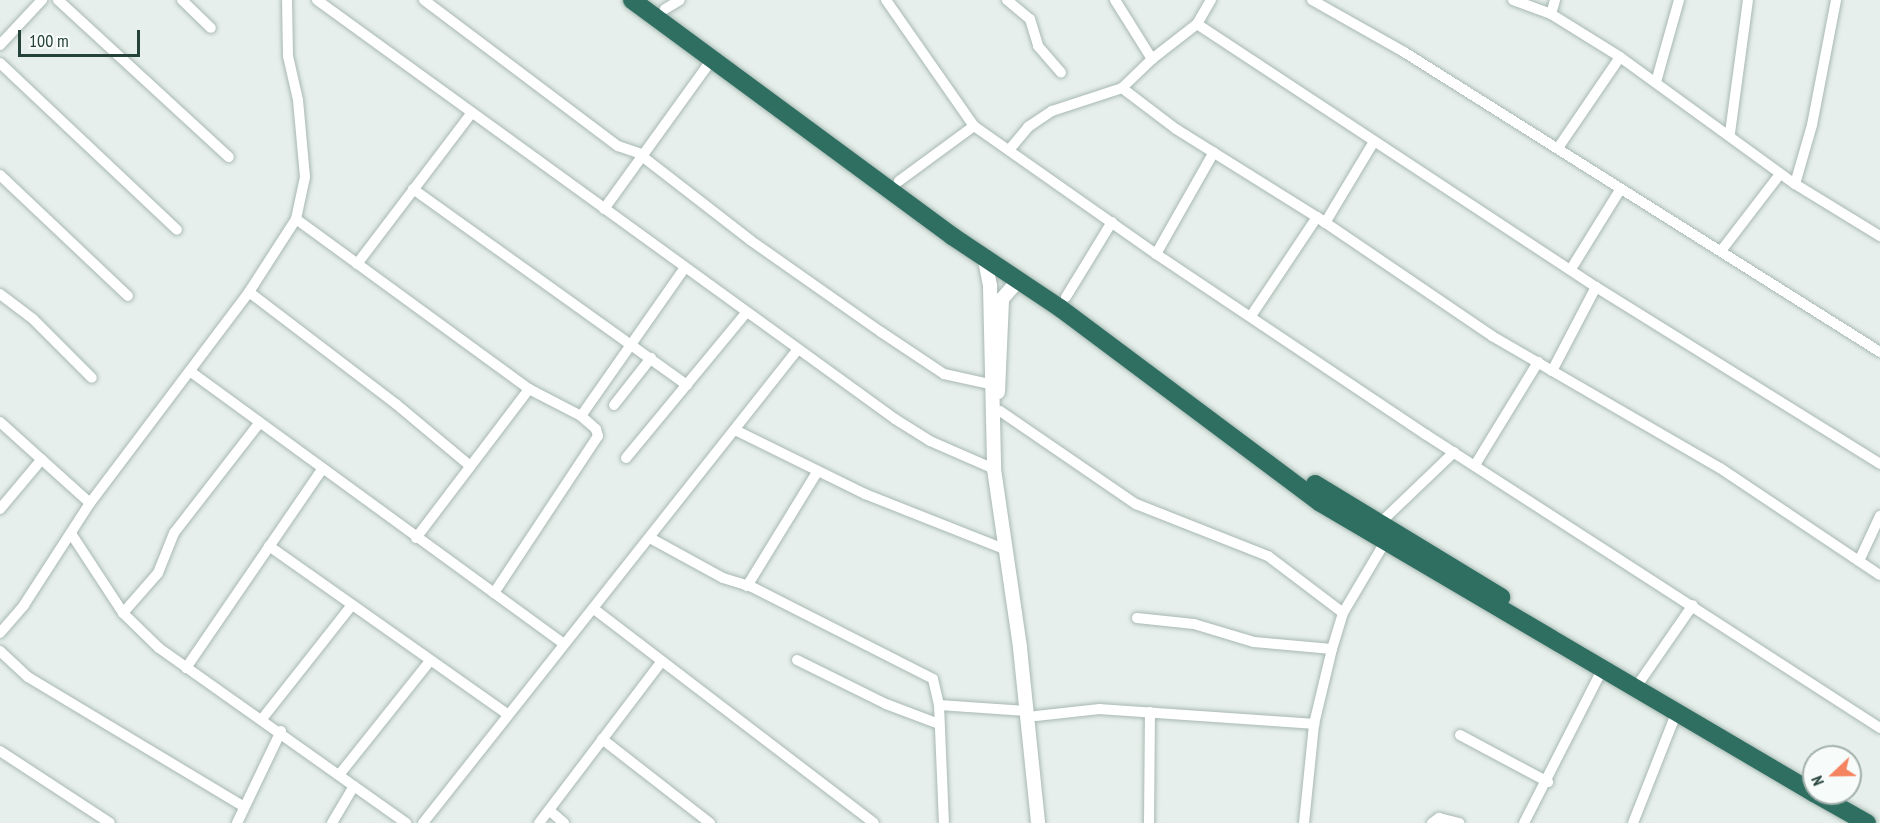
<!DOCTYPE html>
<html>
<head>
<meta charset="utf-8">
<style>
  body { margin:0 }
  #map { position:relative; width:1880px; height:823px; overflow:hidden; background:#e6efeb; font-family:"PT Sans Narrow",sans-serif }
  div>[style] { position:absolute }
  [style*='--x'] { left:calc(var(--x)*1px); top:calc(var(--y)*1px); width:calc(var(--w)*1px); rotate:calc(var(--a)*1deg) }
  .roads { filter:drop-shadow(0 0 2px #a8b8b2) drop-shadow(0 0 2px #a8b8b2) }
  .street>* { height:10px; margin:-5px; padding:0 5px; transform-origin:5px; border-radius:5px; background:#fff }
  .secondary>* { height:14px; margin:-7px; padding:0 7px; transform-origin:7px; border-radius:7px; background:#fff }
  .highway>* { height:18px; margin:-9px; padding:0 9px; transform-origin:9px; border-radius:9px; background:#2f6f62 }
  span { translate:-50% -50%; white-space:nowrap; text-align:center; line-height:1.15; -webkit-text-stroke:4.5px #f7fbf9; paint-order:stroke }
  .north { position:absolute; left:1802px; top:745px; width:60px; height:60px; box-sizing:border-box; background:#f7fbf9; border:2px solid #a3b1ad; border-radius:50%; rotate:248deg; font-size:16px; font-weight:700; line-height:24px; text-align:center; color:#24423a }
  .north::after { content:''; display:block; margin:auto; width:21px; height:27px; background:#f4845f; clip-path:polygon(50% 0,100% 100%,50% 72%,0 100%) }
  .scale { position:absolute; left:18px; top:30px; width:122px; height:27px; box-sizing:border-box; border:3px solid #24423a; border-top:0; padding-left:8px; font-size:18px; line-height:21px; white-space:nowrap; color:#24423a; -webkit-text-stroke:4px #f7fbf9; paint-order:stroke }
</style>
</head>
<body>
<div id="map">
  <div class="roads">
    <div class="street">
      <div style="--x:58;--y:0;--w:232;--a:42.6"></div>
      <div style="--x:182;--y:0;--w:40;--a:44"></div>
      <div style="--x:317;--y:0;--w:714;--a:35.94"></div>
      <div style="--x:895;--y:419;--w:41;--a:32.2"></div>
      <div style="--x:930;--y:441;--w:70;--a:23.6"></div>
      <div style="--x:424;--y:0;--w:243;--a:37"></div>
      <div style="--x:618;--y:146;--w:21;--a:19"></div>
      <div style="--x:638;--y:153;--w:142;--a:37.8"></div>
      <div style="--x:750;--y:240;--w:160;--a:35.1"></div>
      <div style="--x:881;--y:332;--w:76;--a:33.7"></div>
      <div style="--x:944;--y:374;--w:46;--a:12.5"></div>
      <div style="--x:886;--y:0;--w:154;--a:55.1"></div>
      <div style="--x:974;--y:126;--w:223;--a:35.1"></div>
      <div style="--x:1156;--y:254;--w:324;--a:33.8"></div>
      <div style="--x:1425;--y:434;--w:542;--a:32.87"></div>
      <div style="--x:1007;--y:0;--w:30;--a:40"></div>
      <div style="--x:1030;--y:19;--w:28;--a:73"></div>
      <div style="--x:1038;--y:46;--w:35;--a:49"></div>
      <div style="--x:1115;--y:0;--w:70;--a:57.9"></div>
      <div style="--x:1312;--y:0;--w:106;--a:29.5"></div>
      <div style="--x:1404;--y:52;--w:563;--a:32.22"></div>
      <div style="--x:1513;--y:0;--w:40;--a:20.2"></div>
      <div style="--x:1551;--y:14;--w:81;--a:31.9"></div>
      <div style="--x:1620;--y:57;--w:216;--a:36"></div>
      <div style="--x:1795;--y:184;--w:100;--a:31.5"></div>
      <div style="--x:665;--y:9;--w:17;--a:-31"></div>
      <div style="--x:1551;--y:14;--w:15;--a:-74"></div>
      <div style="--x:1197;--y:24;--w:478;--a:33.4"></div>
      <div style="--x:1596;--y:287;--w:335;--a:31.9"></div>
      <div style="--x:0;--y:45;--w:62;--a:-47"></div>
      <div style="--x:0;--y:63;--w:243;--a:43.3"></div>
      <div style="--x:1656;--y:82;--w:85;--a:-74.3"></div>
      <div style="--x:1122;--y:88;--w:68;--a:37.2"></div>
      <div style="--x:1176;--y:129;--w:166;--a:32"></div>
      <div style="--x:1317;--y:217;--w:212;--a:34.2"></div>
      <div style="--x:1492;--y:336;--w:263;--a:30.1"></div>
      <div style="--x:1720;--y:468;--w:192;--a:33.8"></div>
      <div style="--x:1730;--y:133;--w:134;--a:-82.3"></div>
      <div style="--x:1558;--y:148;--w:110;--a:-55.7"></div>
      <div style="--x:1009;--y:150;--w:30;--a:-50"></div>
      <div style="--x:1028;--y:127;--w:29;--a:-34"></div>
      <div style="--x:1052;--y:111;--w:74;--a:-18.2"></div>
      <div style="--x:1122;--y:88;--w:42;--a:-44"></div>
      <div style="--x:1152;--y:59;--w:57;--a:-37.9"></div>
      <div style="--x:1197;--y:24;--w:28;--a:-60"></div>
      <div style="--x:0;--y:175;--w:176;--a:43.4"></div>
      <div style="--x:899;--y:181;--w:93;--a:-36.3"></div>
      <div style="--x:1795;--y:184;--w:61;--a:-73.9"></div>
      <div style="--x:1812;--y:125;--w:127;--a:-79.1"></div>
      <div style="--x:413;--y:189;--w:337;--a:35.6"></div>
      <div style="--x:604;--y:209;--w:185;--a:-54.2"></div>
      <div style="--x:296;--y:219;--w:288;--a:36.1"></div>
      <div style="--x:1325;--y:223;--w:93;--a:-59"></div>
      <div style="--x:1721;--y:251;--w:97;--a:-52.5"></div>
      <div style="--x:1156;--y:254;--w:117;--a:-60.4"></div>
      <div style="--x:357;--y:264;--w:188;--a:-52.8"></div>
      <div style="--x:1571;--y:269;--w:93;--a:-58.2"></div>
      <div style="--x:249;--y:292;--w:185;--a:37.3"></div>
      <div style="--x:396;--y:404;--w:95;--a:39.9"></div>
      <div style="--x:0;--y:294;--w:41;--a:37.1"></div>
      <div style="--x:33;--y:319;--w:83;--a:45"></div>
      <div style="--x:1066;--y:297;--w:88;--a:-58.5"></div>
      <div style="--x:1251;--y:316;--w:119;--a:-56.3"></div>
      <div style="--x:1552;--y:371;--w:95;--a:-62.4"></div>
      <div style="--x:191;--y:372;--w:460;--a:36.1"></div>
      <div style="--x:614;--y:405;--w:60;--a:-51.8"></div>
      <div style="--x:1000;--y:411;--w:165;--a:34.4"></div>
      <div style="--x:1136;--y:504;--w:142;--a:21.5"></div>
      <div style="--x:1268;--y:556;--w:94;--a:37.2"></div>
      <div style="--x:0;--y:422;--w:121;--a:42"></div>
      <div style="--x:735;--y:430;--w:145;--a:26.2"></div>
      <div style="--x:865;--y:494;--w:149;--a:21.6"></div>
      <div style="--x:626;--y:458;--w:188;--a:-50.4"></div>
      <div style="--x:1475;--y:465;--w:121;--a:-58.5"></div>
      <div style="--x:0;--y:509;--w:65;--a:-50"></div>
      <div style="--x:1379;--y:524;--w:104;--a:-43.8"></div>
      <div style="--x:72;--y:535;--w:93;--a:56.8"></div>
      <div style="--x:123;--y:613;--w:50;--a:44.2"></div>
      <div style="--x:159;--y:648;--w:303;--a:35.3"></div>
      <div style="--x:416;--y:538;--w:187;--a:-52.8"></div>
      <div style="--x:529;--y:389;--w:59;--a:27.4"></div>
      <div style="--x:581;--y:416;--w:179;--a:-55"></div>
      <div style="--x:650;--y:538;--w:83;--a:28.7"></div>
      <div style="--x:723;--y:578;--w:30;--a:17"></div>
      <div style="--x:752;--y:587;--w:203;--a:26.9"></div>
      <div style="--x:933;--y:679;--w:27;--a:77"></div>
      <div style="--x:939;--y:705;--w:118;--a:87.6"></div>
      <div style="--x:269;--y:546;--w:291;--a:35.2"></div>
      <div style="--x:1859;--y:561;--w:50;--a:-65"></div>
      <div style="--x:747;--y:586;--w:134;--a:-58.4"></div>
      <div style="--x:494;--y:593;--w:188;--a:-56.5"></div>
      <div style="--x:598;--y:436;--w:7;--a:-106"></div>
      <div style="--x:596;--y:429;--w:20;--a:-139"></div>
      <div style="--x:594;--y:609;--w:352;--a:37.4"></div>
      <div style="--x:123;--y:613;--w:53;--a:-48.8"></div>
      <div style="--x:158;--y:573;--w:43;--a:-68.2"></div>
      <div style="--x:174;--y:533;--w:140;--a:-52.2"></div>
      <div style="--x:1137;--y:618;--w:57;--a:6"></div>
      <div style="--x:1194;--y:624;--w:63;--a:16.7"></div>
      <div style="--x:1254;--y:642;--w:78;--a:5.1"></div>
      <div style="--x:0;--y:633;--w:37;--a:-49"></div>
      <div style="--x:24;--y:605;--w:121;--a:-57.1"></div>
      <div style="--x:90;--y:503;--w:264;--a:-53"></div>
      <div style="--x:249;--y:292;--w:87;--a:-57.2"></div>
      <div style="--x:296;--y:219;--w:43;--a:-77.9"></div>
      <div style="--x:305;--y:177;--w:77;--a:-95.2"></div>
      <div style="--x:298;--y:100;--w:45;--a:-102.8"></div>
      <div style="--x:288;--y:56;--w:56;--a:-91"></div>
      <div style="--x:0;--y:651;--w:38;--a:43"></div>
      <div style="--x:28;--y:677;--w:252;--a:31"></div>
      <div style="--x:797;--y:660;--w:99;--a:26.3"></div>
      <div style="--x:886;--y:704;--w:57;--a:20.7"></div>
      <div style="--x:186;--y:668;--w:242;--a:-55.6"></div>
      <div style="--x:1641;--y:680;--w:91;--a:-55.3"></div>
      <div style="--x:939;--y:705;--w:87;--a:3.9"></div>
      <div style="--x:1036;--y:716;--w:64;--a:-6.2"></div>
      <div style="--x:1100;--y:709;--w:215;--a:4"></div>
      <div style="--x:262;--y:719;--w:145;--a:-51.7"></div>
      <div style="--x:1460;--y:735;--w:100;--a:28.1"></div>
      <div style="--x:602;--y:739;--w:137;--a:37.9"></div>
      <div style="--x:0;--y:751;--w:131;--a:33.2"></div>
      <div style="--x:339;--y:775;--w:146;--a:-51.4"></div>
      <div style="--x:549;--y:810;--w:20;--a:41"></div>
      <div style="--x:237;--y:823;--w:102;--a:-64.4"></div>
      <div style="--x:332;--y:823;--w:43;--a:-59.3"></div>
      <div style="--x:423;--y:823;--w:604;--a:-51.65"></div>
      <div style="--x:539;--y:823;--w:203;--a:-52.8"></div>
      <div style="--x:1149;--y:823;--w:111;--a:-89.5"></div>
      <div style="--x:1304;--y:823;--w:100;--a:-84.2"></div>
      <div style="--x:1314;--y:724;--w:77;--a:-76.5"></div>
      <div style="--x:1332;--y:649;--w:38;--a:-73"></div>
      <div style="--x:1343;--y:613;--w:88;--a:-59.4"></div>
      <div style="--x:1432;--y:823;--w:9;--a:-36"></div>
      <div style="--x:1439;--y:818;--w:21;--a:14"></div>
      <div style="--x:1524;--y:823;--w:172;--a:-63"></div>
      <div style="--x:1633;--y:823;--w:117;--a:-68.5"></div>
    </div>
    <div class="secondary">
      <div style="--x:985;--y:260;--w:26;--a:79"></div>
      <div style="--x:990;--y:286;--w:183;--a:88.7"></div>
      <div style="--x:994;--y:469;--w:181;--a:81.7"></div>
      <div style="--x:1020;--y:648;--w:176;--a:84.1"></div>
      <div style="--x:998;--y:392;--w:93;--a:-87.5"></div>
      <div style="--x:1002;--y:299;--w:23;--a:-49"></div>
    </div>
    <div class="highway">
      <div style="--x:632;--y:0;--w:398;--a:36.4"></div>
      <div style="--x:952;--y:236;--w:130;--a:33.7"></div>
      <div style="--x:1060;--y:308;--w:324;--a:36.8"></div>
      <div style="--x:1319;--y:502;--w:574;--a:30.45"></div>
      <div style="--x:1315;--y:484;--w:218;--a:31.3"></div>
      <div style="--x:1814;--y:793;--w:61;--a:29.5"></div>
    </div>
  </div>
  <div class="north">N</div>
  <div class="scale">100 m</div>
</div>
</body>
</html>
